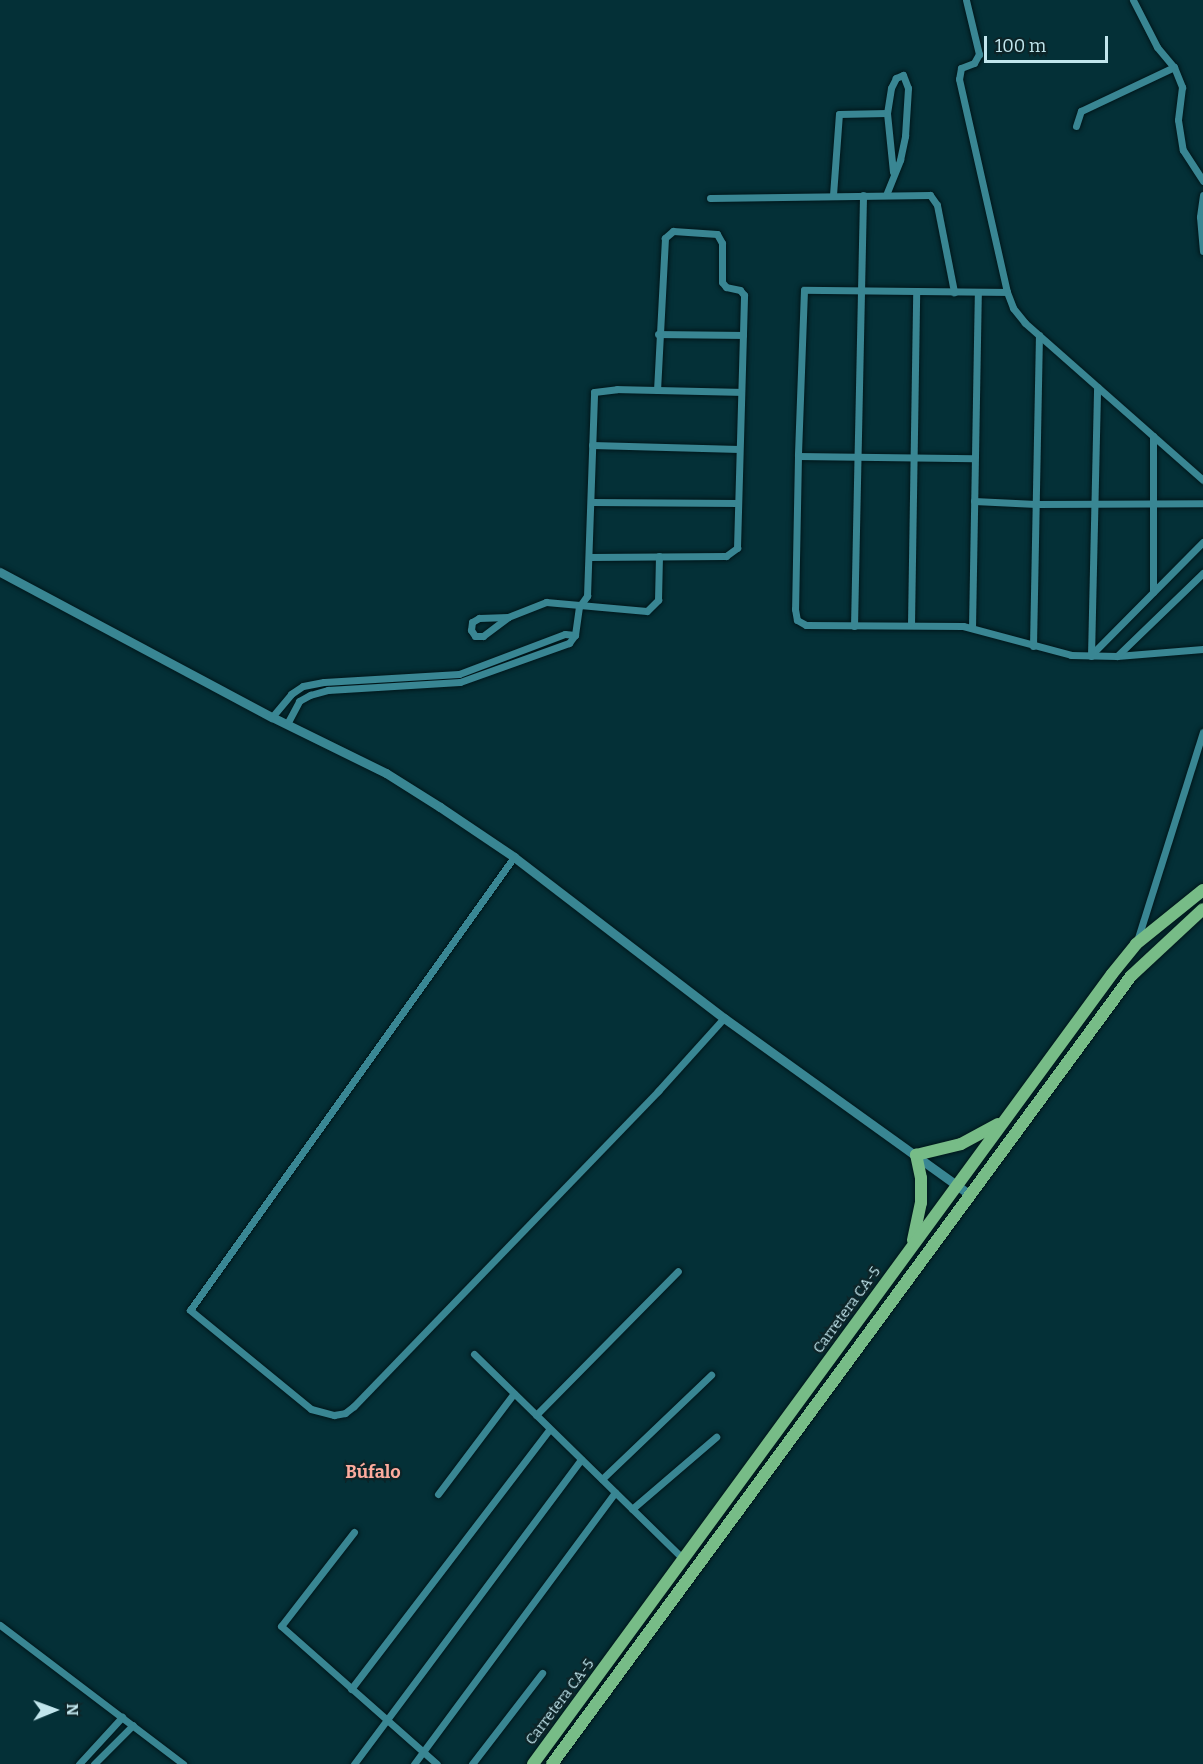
<!DOCTYPE html>
<html>
<head>
<meta charset="utf-8">
<style>
  body { margin:0 }
  #map { position:relative; width:1203px; height:1764px; overflow:hidden; background:#043037; font-family:Bitter,serif }
  div>[style] { position:absolute }
  [style*='--x'] { left:calc(var(--x)*1px); top:calc(var(--y)*1px); width:calc(var(--w)*1px); rotate:calc(var(--a)*1deg) }
  .roads { filter:drop-shadow(0 0 2px #00161a) drop-shadow(0 0 2px #00161a) }
  .street>* { height:7px; margin:-3.5px; padding:0 3.5px; transform-origin:3.5px; border-radius:3.5px; background:#398693 }
  .secondary>* { height:9px; margin:-4.5px; padding:0 4.5px; transform-origin:4.5px; border-radius:4.5px; background:#398693 }
  .highway>* { height:12px; margin:-6px; padding:0 6px; transform-origin:6px; border-radius:6px; background:#77bc87 }
  span { translate:-50% -50%; white-space:nowrap; text-align:center; line-height:1.15; -webkit-text-stroke:4.5px #0c2428; paint-order:stroke }
  .street-label { font-size:15px; color:#c1e5ec }
  .quarter-label { font-size:18px; color:#fdab9d; font-weight:700 }
  .north { position:absolute; left:24px; top:1680px; width:60px; height:60px; -webkit-text-stroke:4px #0c2428; paint-order:stroke; rotate:89deg; font-size:16px; font-weight:700; line-height:24px; text-align:center; color:#c1e5ec }
  .north::after { content:''; display:block; margin:auto; width:21px; height:27px; background:#c1e5ec; clip-path:polygon(50% 0,100% 100%,50% 72%,0 100%) }
  .scale { position:absolute; left:984px; top:36px; width:124px; height:27px; box-sizing:border-box; border:3px solid #c1e5ec; border-top:0; padding-left:8px; font-size:18px; line-height:21px; white-space:nowrap; color:#c1e5ec; -webkit-text-stroke:4px #0c2428; paint-order:stroke }
</style>
</head>
<body>
<div id="map">
  <div class="roads">
    <div class="street">
      <div style="--x:966;--y:0;--w:56;--a:76.5"></div>
      <div style="--x:979;--y:54;--w:10;--a:119"></div>
      <div style="--x:974;--y:63;--w:14;--a:159"></div>
      <div style="--x:961;--y:68;--w:11;--a:100"></div>
      <div style="--x:959;--y:79;--w:218;--a:77.3"></div>
      <div style="--x:1007;--y:292;--w:17;--a:69"></div>
      <div style="--x:1013;--y:308;--w:19;--a:51"></div>
      <div style="--x:1025;--y:323;--w:237;--a:41.4"></div>
      <div style="--x:1133;--y:0;--w:53;--a:62.9"></div>
      <div style="--x:1157;--y:47;--w:26;--a:50"></div>
      <div style="--x:1174;--y:67;--w:22;--a:68"></div>
      <div style="--x:1182;--y:87;--w:33;--a:97"></div>
      <div style="--x:1178;--y:120;--w:30;--a:81"></div>
      <div style="--x:1183;--y:150;--w:37;--a:57"></div>
      <div style="--x:1076;--y:126;--w:16;--a:-72"></div>
      <div style="--x:1081;--y:111;--w:103;--a:-25.3"></div>
      <div style="--x:833;--y:195;--w:81;--a:-85.8"></div>
      <div style="--x:839;--y:114;--w:48;--a:-1.2"></div>
      <div style="--x:886;--y:195;--w:38;--a:-68"></div>
      <div style="--x:900;--y:160;--w:25;--a:-78"></div>
      <div style="--x:905;--y:136;--w:48;--a:-86.4"></div>
      <div style="--x:908;--y:88;--w:14;--a:-111"></div>
      <div style="--x:903;--y:75;--w:8;--a:157"></div>
      <div style="--x:896;--y:78;--w:11;--a:117"></div>
      <div style="--x:891;--y:88;--w:25;--a:99"></div>
      <div style="--x:887;--y:113;--w:59;--a:84.2"></div>
      <div style="--x:1203;--y:195;--w:22;--a:98"></div>
      <div style="--x:1200;--y:217;--w:34;--a:85"></div>
      <div style="--x:710;--y:198;--w:220;--a:-0.8"></div>
      <div style="--x:930;--y:195;--w:12;--a:55"></div>
      <div style="--x:937;--y:205;--w:89;--a:78.9"></div>
      <div style="--x:1007;--y:292;--w:203;--a:-179.4"></div>
      <div style="--x:804;--y:290;--w:166;--a:92.1"></div>
      <div style="--x:798;--y:456;--w:153;--a:91.1"></div>
      <div style="--x:795;--y:609;--w:11;--a:80"></div>
      <div style="--x:797;--y:620;--w:10;--a:29"></div>
      <div style="--x:806;--y:625;--w:157;--a:0.4"></div>
      <div style="--x:963;--y:626;--w:112;--a:15"></div>
      <div style="--x:1071;--y:655;--w:46;--a:1.2"></div>
      <div style="--x:1117;--y:656;--w:86;--a:-4.7"></div>
      <div style="--x:658;--y:334;--w:85;--a:0.7"></div>
      <div style="--x:592;--y:445;--w:147;--a:1.6"></div>
      <div style="--x:798;--y:456;--w:176;--a:0.7"></div>
      <div style="--x:974;--y:501;--w:62;--a:2.8"></div>
      <div style="--x:1036;--y:504;--w:167;--a:-0.3"></div>
      <div style="--x:591;--y:502;--w:147;--a:0.4"></div>
      <div style="--x:589;--y:557;--w:137;--a:-0.4"></div>
      <div style="--x:726;--y:556;--w:14;--a:-36"></div>
      <div style="--x:737;--y:548;--w:253;--a:-88.4"></div>
      <div style="--x:744;--y:295;--w:6;--a:-129"></div>
      <div style="--x:740;--y:290;--w:14;--a:-168"></div>
      <div style="--x:726;--y:287;--w:6;--a:-129"></div>
      <div style="--x:722;--y:282;--w:39;--a:-90"></div>
      <div style="--x:722;--y:243;--w:10;--a:-119"></div>
      <div style="--x:717;--y:234;--w:44;--a:-176.1"></div>
      <div style="--x:673;--y:231;--w:11;--a:139"></div>
      <div style="--x:665;--y:238;--w:152;--a:93"></div>
      <div style="--x:1153;--y:592;--w:156;--a:-90"></div>
      <div style="--x:508;--y:617;--w:29;--a:178"></div>
      <div style="--x:479;--y:618;--w:8;--a:150"></div>
      <div style="--x:472;--y:622;--w:8;--a:97"></div>
      <div style="--x:471;--y:630;--w:7;--a:56"></div>
      <div style="--x:475;--y:636;--w:8;--a:0"></div>
      <div style="--x:483;--y:636;--w:31;--a:-37"></div>
      <div style="--x:508;--y:617;--w:41;--a:-21.5"></div>
      <div style="--x:546;--y:602;--w:101;--a:5.1"></div>
      <div style="--x:647;--y:611;--w:16;--a:-45"></div>
      <div style="--x:658;--y:600;--w:44;--a:-88.7"></div>
      <div style="--x:911;--y:624;--w:333;--a:-89.1"></div>
      <div style="--x:854;--y:626;--w:431;--a:-88.8"></div>
      <div style="--x:972;--y:628;--w:336;--a:-89"></div>
      <div style="--x:1033;--y:646;--w:311;--a:-88.9"></div>
      <div style="--x:1091;--y:655;--w:159;--a:-45.3"></div>
      <div style="--x:1091;--y:656;--w:269;--a:-88.7"></div>
      <div style="--x:1117;--y:656;--w:120;--a:-44"></div>
      <div style="--x:272;--y:717;--w:30;--a:-50"></div>
      <div style="--x:291;--y:694;--w:14;--a:-34"></div>
      <div style="--x:303;--y:686;--w:21;--a:-11"></div>
      <div style="--x:324;--y:682;--w:135;--a:-3.4"></div>
      <div style="--x:459;--y:674;--w:113;--a:-20.7"></div>
      <div style="--x:565;--y:634;--w:10;--a:6"></div>
      <div style="--x:287;--y:724;--w:26;--a:-62"></div>
      <div style="--x:299;--y:701;--w:13;--a:-29"></div>
      <div style="--x:310;--y:695;--w:19;--a:-16"></div>
      <div style="--x:328;--y:690;--w:132;--a:-3.5"></div>
      <div style="--x:460;--y:682;--w:116;--a:-19.7"></div>
      <div style="--x:569;--y:643;--w:10;--a:-53"></div>
      <div style="--x:575;--y:635;--w:28;--a:-82"></div>
      <div style="--x:579;--y:607;--w:14;--a:-54"></div>
      <div style="--x:587;--y:596;--w:204;--a:-88"></div>
      <div style="--x:594;--y:392;--w:23;--a:-7"></div>
      <div style="--x:617;--y:389;--w:124;--a:1.4"></div>
      <div style="--x:514;--y:857;--w:557;--a:125.57"></div>
      <div style="--x:190;--y:1310;--w:156;--a:39.3"></div>
      <div style="--x:311;--y:1409;--w:24;--a:15"></div>
      <div style="--x:334;--y:1415;--w:11;--a:-10"></div>
      <div style="--x:345;--y:1413;--w:11;--a:-38"></div>
      <div style="--x:354;--y:1406;--w:438;--a:-46"></div>
      <div style="--x:658;--y:1091;--w:98;--a:-47.9"></div>
      <div style="--x:1137;--y:941;--w:219;--a:-72.5"></div>
      <div style="--x:474;--y:1354;--w:294;--a:44.4"></div>
      <div style="--x:536;--y:1415;--w:202;--a:-45.4"></div>
      <div style="--x:602;--y:1479;--w:151;--a:-43.7"></div>
      <div style="--x:438;--y:1494;--w:126;--a:-53"></div>
      <div style="--x:632;--y:1509;--w:111;--a:-40.6"></div>
      <div style="--x:354;--y:1532;--w:119;--a:127.8"></div>
      <div style="--x:281;--y:1626;--w:208;--a:41.5"></div>
      <div style="--x:0;--y:1625;--w:230;--a:37.2"></div>
      <div style="--x:351;--y:1689;--w:327;--a:-52.6"></div>
      <div style="--x:79;--y:1764;--w:64;--a:-47.5"></div>
      <div style="--x:94;--y:1764;--w:55;--a:-45"></div>
      <div style="--x:354;--y:1764;--w:380;--a:-53.3"></div>
      <div style="--x:414;--y:1764;--w:338;--a:-53.5"></div>
      <div style="--x:472;--y:1764;--w:115;--a:-52.4"></div>
    </div>
    <div class="secondary">
      <div style="--x:0;--y:572;--w:308;--a:28.1"></div>
      <div style="--x:272;--y:717;--w:127;--a:26.2"></div>
      <div style="--x:386;--y:773;--w:64;--a:32.2"></div>
      <div style="--x:440;--y:807;--w:89;--a:34"></div>
      <div style="--x:514;--y:857;--w:265;--a:37.5"></div>
      <div style="--x:724;--y:1018;--w:302;--a:35.7"></div>
    </div>
    <div class="highway">
      <div style="--x:913;--y:1240;--w:38;--a:-78"></div>
      <div style="--x:921;--y:1203;--w:25;--a:-90"></div>
      <div style="--x:921;--y:1178;--w:24;--a:-102"></div>
      <div style="--x:916;--y:1155;--w:46;--a:-13.7"></div>
      <div style="--x:961;--y:1144;--w:42;--a:-28.4"></div>
      <div style="--x:533;--y:1764;--w:979;--a:-53.76"></div>
      <div style="--x:1112;--y:974;--w:38;--a:-51"></div>
      <div style="--x:1136;--y:944;--w:86;--a:-38.9"></div>
      <div style="--x:552;--y:1764;--w:978;--a:-53.69"></div>
      <div style="--x:1131;--y:976;--w:98;--a:-42.9"></div>
    </div>
  </div>
  <div class="street-label">
    <span style="left:847px;top:1310px;rotate:-54deg">Carretera CA-5</span>
    <span style="left:560px;top:1702px;rotate:-53deg">Carretera CA-5</span>
  </div>
  <div class="quarter-label">
    <span style="left:373px;top:1472px">Búfalo</span>
  </div>
  <div class="north">N</div>
  <div class="scale">100 m</div>
</div>
</body>
</html>
